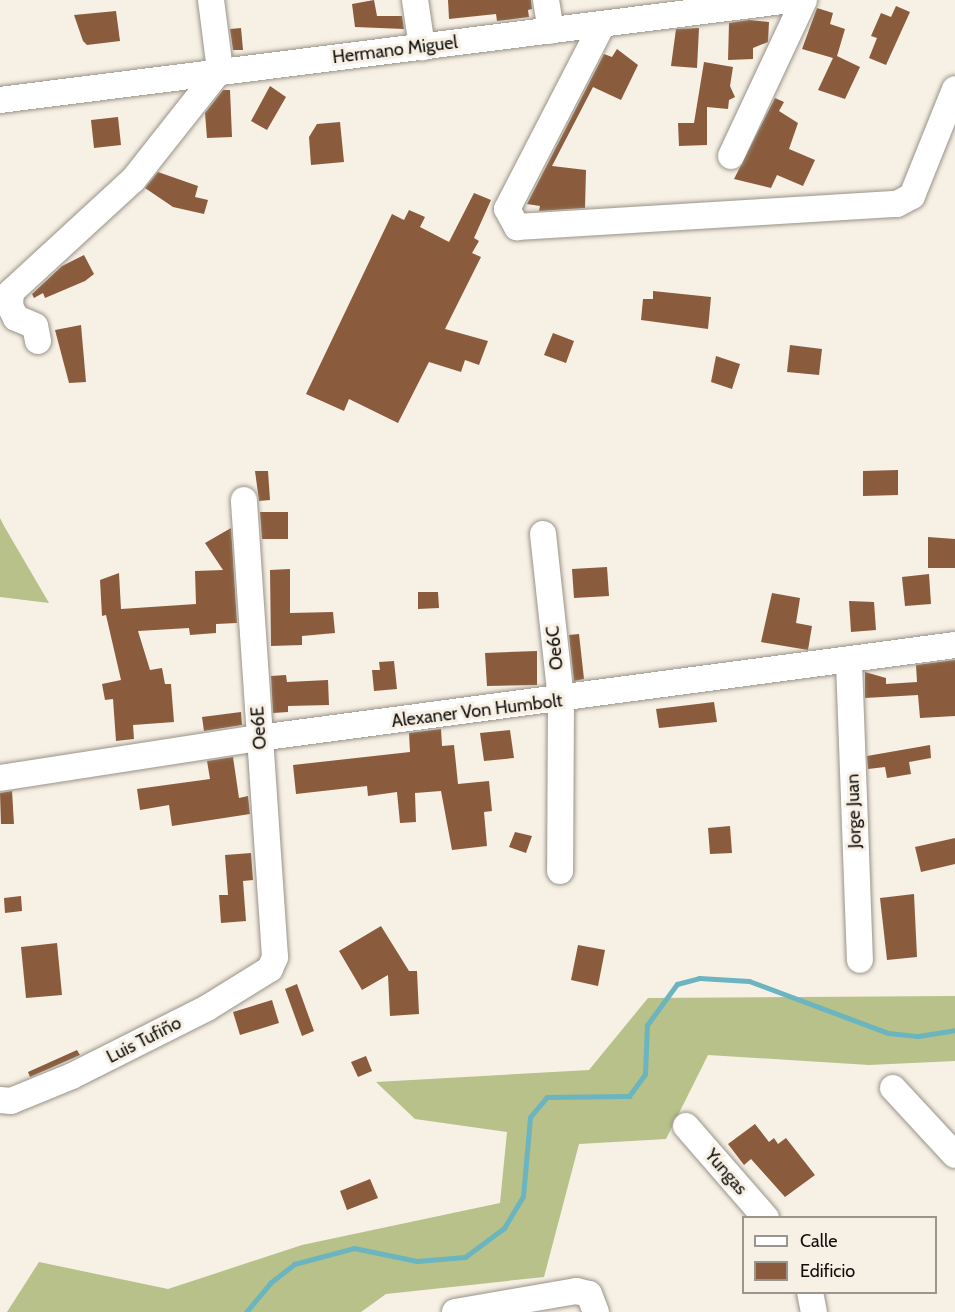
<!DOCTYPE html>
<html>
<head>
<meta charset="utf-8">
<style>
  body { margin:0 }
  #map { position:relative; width:955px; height:1312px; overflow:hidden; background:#f7f0e5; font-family:Cabin,sans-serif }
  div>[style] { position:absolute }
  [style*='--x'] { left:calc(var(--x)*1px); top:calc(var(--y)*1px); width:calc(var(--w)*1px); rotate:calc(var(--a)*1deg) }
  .forest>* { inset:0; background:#b7c189 }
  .stream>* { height:5px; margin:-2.5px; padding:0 2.5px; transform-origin:2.5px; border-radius:2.5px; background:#6ab5bf }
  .building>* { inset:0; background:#8a5c3d }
  .roads { filter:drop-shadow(0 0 2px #989288) drop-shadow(0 0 2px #989288) }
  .minor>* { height:26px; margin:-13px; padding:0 13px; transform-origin:13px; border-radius:13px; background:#fff }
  span { translate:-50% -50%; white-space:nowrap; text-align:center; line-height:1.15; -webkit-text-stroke:6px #f7f0e5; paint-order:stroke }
  .street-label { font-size:18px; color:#0f0d0a }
  .legend { position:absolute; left:742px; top:1216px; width:195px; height:78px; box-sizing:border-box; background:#f7f0e5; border:2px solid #9a958d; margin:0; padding:8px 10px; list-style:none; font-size:18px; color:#0f0d0a }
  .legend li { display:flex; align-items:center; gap:12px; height:30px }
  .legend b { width:30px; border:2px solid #9a958d }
</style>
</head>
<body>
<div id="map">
  <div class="forest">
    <div style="clip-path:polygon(0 518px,4px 526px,49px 603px,0 597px)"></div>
    <div style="clip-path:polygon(955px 996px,955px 1061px,869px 1065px,708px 1055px,666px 1139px,579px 1144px,544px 1277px,386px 1294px,361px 1312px,7px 1312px,39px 1262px,168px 1289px,302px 1245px,500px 1203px,507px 1132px,415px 1119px,376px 1082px,589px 1070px,648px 998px)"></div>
  </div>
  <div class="stream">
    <div style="--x:246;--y:1312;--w:38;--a:-50"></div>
    <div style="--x:270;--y:1283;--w:31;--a:-38"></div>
    <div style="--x:294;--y:1264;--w:62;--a:-14.9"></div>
    <div style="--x:354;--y:1248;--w:64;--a:11.7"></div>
    <div style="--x:417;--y:1261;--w:48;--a:-4.8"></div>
    <div style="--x:465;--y:1257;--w:49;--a:-36.6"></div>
    <div style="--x:504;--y:1228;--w:37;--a:-59"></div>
    <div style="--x:523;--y:1196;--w:79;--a:-84.9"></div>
    <div style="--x:530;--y:1117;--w:26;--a:-50"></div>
    <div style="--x:547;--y:1097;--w:82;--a:-0.7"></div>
    <div style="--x:629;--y:1096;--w:27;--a:-54"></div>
    <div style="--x:645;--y:1074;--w:49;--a:-87.7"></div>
    <div style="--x:647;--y:1025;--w:51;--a:-53.8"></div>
    <div style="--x:677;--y:984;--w:23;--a:-15"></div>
    <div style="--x:699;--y:978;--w:50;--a:3.4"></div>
    <div style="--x:749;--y:981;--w:148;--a:20.5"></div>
    <div style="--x:888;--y:1033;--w:30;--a:6"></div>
    <div style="--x:918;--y:1036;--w:37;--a:-9"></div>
  </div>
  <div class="building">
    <div style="clip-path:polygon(374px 0,377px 16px,402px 16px,404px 29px,355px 27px,352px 4px)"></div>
    <div style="clip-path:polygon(448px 0,531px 0,532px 9px,528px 10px,529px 17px,497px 21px,496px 14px,449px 19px)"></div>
    <div style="clip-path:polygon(896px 6px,910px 12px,886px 65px,869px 58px,877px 38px,871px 36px,881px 13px,891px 17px)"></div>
    <div style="clip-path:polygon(817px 8px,833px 13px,830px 24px,845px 29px,837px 56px,860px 67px,845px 99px,818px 90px,833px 58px,802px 49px)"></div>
    <div style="clip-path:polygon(116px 11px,120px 41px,87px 45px,83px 41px,74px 15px)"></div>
    <div style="clip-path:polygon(749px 20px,769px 22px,768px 42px,753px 48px,753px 59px,728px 60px,729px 23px)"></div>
    <div style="clip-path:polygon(241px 28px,243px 50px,233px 50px,230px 29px)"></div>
    <div style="clip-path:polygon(699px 28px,697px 68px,671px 66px,676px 29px)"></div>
    <div style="clip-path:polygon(617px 49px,638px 65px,621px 100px,593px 87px,552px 166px,586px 170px,585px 208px,539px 211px,540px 206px,527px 204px,604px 54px,612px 57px)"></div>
    <div style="clip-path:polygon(704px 62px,733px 67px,730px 86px,735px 97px,729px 100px,728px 109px,707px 107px,707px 145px,679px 146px,678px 123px,694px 123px)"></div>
    <div style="clip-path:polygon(270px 86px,286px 97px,267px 130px,251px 121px)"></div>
    <div style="clip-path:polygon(223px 90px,230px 90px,232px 137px,207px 138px,205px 113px)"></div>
    <div style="clip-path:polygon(775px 98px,784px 102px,779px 111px,798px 123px,789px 149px,815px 160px,803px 186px,777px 175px,771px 188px,734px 179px)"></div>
    <div style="clip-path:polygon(118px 117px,121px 145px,94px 148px,91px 120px)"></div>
    <div style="clip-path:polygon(340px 122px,344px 162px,311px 165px,309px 137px,317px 124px)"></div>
    <div style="clip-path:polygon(158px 172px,198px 186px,195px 197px,208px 200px,204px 214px,173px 207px,145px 188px)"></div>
    <div style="clip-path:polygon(474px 193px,491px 200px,474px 238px,479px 241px,472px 253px,481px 257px,445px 329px,488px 341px,479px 365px,465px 360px,461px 372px,429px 362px,398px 423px,349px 399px,344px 411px,306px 394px,392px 214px,404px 220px,409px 210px,425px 217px,420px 227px,449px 242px)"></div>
    <div style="clip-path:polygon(84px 255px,94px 274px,85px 281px,45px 298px,43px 293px,34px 298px,32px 294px,62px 266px)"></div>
    <div style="clip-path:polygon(653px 291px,711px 297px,708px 329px,641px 320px,643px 299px,653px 299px)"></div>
    <div style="clip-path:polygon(81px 325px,86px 382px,69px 383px,55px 330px)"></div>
    <div style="clip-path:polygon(553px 333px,574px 341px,566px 363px,544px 355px)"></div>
    <div style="clip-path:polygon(790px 345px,822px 349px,819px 375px,787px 372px)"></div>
    <div style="clip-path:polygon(716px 356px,740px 364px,732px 389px,711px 382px)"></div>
    <div style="clip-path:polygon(898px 470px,898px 495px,863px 496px,863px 471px)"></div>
    <div style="clip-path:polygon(255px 471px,268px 471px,270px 500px,259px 501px)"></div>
    <div style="clip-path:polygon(260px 512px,288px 512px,288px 539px,262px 539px)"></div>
    <div style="clip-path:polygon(231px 528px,237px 623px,216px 624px,216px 633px,190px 635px,189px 628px,138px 631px,150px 670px,162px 668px,165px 684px,171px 684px,174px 722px,133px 725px,134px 739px,116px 741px,113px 699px,105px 700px,102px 684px,121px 680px,106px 615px,102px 616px,100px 580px,119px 573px,121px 609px,196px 604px,195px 571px,223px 570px,205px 543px)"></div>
    <div style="clip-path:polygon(928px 537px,955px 539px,955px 568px,928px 568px)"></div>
    <div style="clip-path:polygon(607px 567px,609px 596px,574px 598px,572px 569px)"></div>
    <div style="clip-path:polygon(290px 569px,290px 613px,333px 612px,335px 633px,302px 636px,302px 645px,271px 646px,270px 570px)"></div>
    <div style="clip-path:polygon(929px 574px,931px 604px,905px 606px,902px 577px)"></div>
    <div style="clip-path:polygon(418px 592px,438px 592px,439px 608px,418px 609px)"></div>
    <div style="clip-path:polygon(772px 593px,800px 598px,796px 623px,812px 626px,808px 650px,761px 642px)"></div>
    <div style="clip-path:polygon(849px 601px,874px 602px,876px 630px,851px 632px)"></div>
    <div style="clip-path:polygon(579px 634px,584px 679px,574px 681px,569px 635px)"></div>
    <div style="clip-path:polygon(537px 651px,537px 685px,487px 686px,485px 653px)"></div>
    <div style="clip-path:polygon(955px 660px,955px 716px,920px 718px,918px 695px,865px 698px,865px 672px,886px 678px,886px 684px,917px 682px,916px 665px)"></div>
    <div style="clip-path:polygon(394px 661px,397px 689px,374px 691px,372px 670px,380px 670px,379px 662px)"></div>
    <div style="clip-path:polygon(286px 675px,287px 682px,328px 680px,329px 705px,288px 706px,288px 712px,273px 713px,271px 676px)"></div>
    <div style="clip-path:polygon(714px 702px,717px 722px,659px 728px,656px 709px)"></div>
    <div style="clip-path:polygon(241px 712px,242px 725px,204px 731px,202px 717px)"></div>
    <div style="clip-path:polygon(441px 729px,442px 746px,454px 745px,458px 784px,489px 781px,492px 811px,484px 812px,487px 846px,452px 850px,441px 791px,415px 793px,416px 822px,400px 823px,397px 792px,368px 796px,367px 786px,296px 794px,293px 765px,410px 752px,409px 733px)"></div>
    <div style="clip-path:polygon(510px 730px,514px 758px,484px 761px,480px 733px)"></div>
    <div style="clip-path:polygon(930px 745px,931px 758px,909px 762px,911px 774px,887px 778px,885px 767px,868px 769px,867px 756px)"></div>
    <div style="clip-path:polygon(233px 757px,239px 798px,248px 796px,250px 814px,172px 826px,169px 805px,140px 810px,137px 789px,210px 779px,207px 761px)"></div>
    <div style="clip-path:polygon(12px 791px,14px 824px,1px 824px,0 793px)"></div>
    <div style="clip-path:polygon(730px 826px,732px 853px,710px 854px,708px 828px)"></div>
    <div style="clip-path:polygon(515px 832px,532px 836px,526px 853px,509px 847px)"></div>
    <div style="clip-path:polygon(955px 838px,955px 864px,921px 872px,915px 847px)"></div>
    <div style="clip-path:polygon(251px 853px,253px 880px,243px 881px,246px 921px,221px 923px,219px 895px,228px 895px,225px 855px)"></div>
    <div style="clip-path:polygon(914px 894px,917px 957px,887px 960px,880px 898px)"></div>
    <div style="clip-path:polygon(21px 896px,22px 911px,5px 913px,4px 898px)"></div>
    <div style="clip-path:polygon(381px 926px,409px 971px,417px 971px,419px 1014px,390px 1016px,388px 975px,362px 990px,339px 951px)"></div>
    <div style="clip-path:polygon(57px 943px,62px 995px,26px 998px,21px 947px)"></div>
    <div style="clip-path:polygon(578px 945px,605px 950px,598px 986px,571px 980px)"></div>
    <div style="clip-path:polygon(297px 984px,314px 1031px,302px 1036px,285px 989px)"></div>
    <div style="clip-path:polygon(272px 1000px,279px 1023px,240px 1035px,233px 1012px)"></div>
    <div style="clip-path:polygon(77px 1050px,80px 1055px,30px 1077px,28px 1072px)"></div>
    <div style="clip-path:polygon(366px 1056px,372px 1071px,358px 1077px,351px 1062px)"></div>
    <div style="clip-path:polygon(755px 1124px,769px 1142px,774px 1138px,778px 1144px,786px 1138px,815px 1175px,785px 1197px,751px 1159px,744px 1165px,728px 1144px)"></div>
    <div style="clip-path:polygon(370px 1179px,378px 1198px,347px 1210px,340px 1191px)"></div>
  </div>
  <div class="roads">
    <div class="minor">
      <div style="--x:415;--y:0;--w:48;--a:81.5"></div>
      <div style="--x:546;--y:0;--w:31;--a:81"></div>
      <div style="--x:602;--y:25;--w:207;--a:117.3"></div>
      <div style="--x:507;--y:209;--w:21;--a:61"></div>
      <div style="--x:517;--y:227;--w:381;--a:-3.5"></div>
      <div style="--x:897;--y:204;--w:17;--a:-28"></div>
      <div style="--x:912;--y:196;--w:115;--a:-68.1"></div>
      <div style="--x:0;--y:100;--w:796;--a:-7.21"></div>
      <div style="--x:731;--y:156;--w:172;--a:-64.9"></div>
      <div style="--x:38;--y:341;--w:15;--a:-101"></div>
      <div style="--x:35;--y:326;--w:21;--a:-157"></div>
      <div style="--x:16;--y:318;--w:13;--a:-117"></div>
      <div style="--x:10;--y:306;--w:14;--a:-86"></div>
      <div style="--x:11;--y:292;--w:166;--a:-42.6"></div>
      <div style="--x:133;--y:180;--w:140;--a:-51.7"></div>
      <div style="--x:220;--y:70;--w:71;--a:-97.3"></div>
      <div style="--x:543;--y:534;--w:167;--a:83.8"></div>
      <div style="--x:561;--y:700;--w:171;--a:90.3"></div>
      <div style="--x:849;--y:662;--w:298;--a:87.9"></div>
      <div style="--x:0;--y:778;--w:262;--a:-8.8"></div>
      <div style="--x:259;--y:738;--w:702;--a:-7.61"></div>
      <div style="--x:893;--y:1088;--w:91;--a:47.2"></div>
      <div style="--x:0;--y:1100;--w:11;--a:5"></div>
      <div style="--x:11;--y:1101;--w:66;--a:-22.3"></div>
      <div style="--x:72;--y:1076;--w:151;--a:-26.7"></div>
      <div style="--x:207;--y:1008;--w:74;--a:-31.8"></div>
      <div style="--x:270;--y:969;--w:13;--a:-67"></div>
      <div style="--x:275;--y:957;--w:458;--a:-93.9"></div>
      <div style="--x:686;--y:1126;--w:122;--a:49"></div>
      <div style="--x:810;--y:1292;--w:20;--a:79"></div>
      <div style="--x:455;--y:1312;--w:123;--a:-9.8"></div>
      <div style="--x:576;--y:1291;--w:13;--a:13"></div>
      <div style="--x:589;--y:1294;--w:19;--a:69"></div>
    </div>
  </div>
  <div class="street-label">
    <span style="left:395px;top:50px;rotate:-7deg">Hermano Miguel</span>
    <span style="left:555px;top:648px;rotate:-96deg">Oe6C</span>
    <span style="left:477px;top:711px;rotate:-7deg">Alexaner Von Humbolt</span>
    <span style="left:259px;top:728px;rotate:-94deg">Oe6E</span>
    <span style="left:854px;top:811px;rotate:-92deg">Jorge Juan</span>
    <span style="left:144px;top:1040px;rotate:-27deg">Luis Tufiño</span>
    <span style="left:726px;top:1172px;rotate:49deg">Yungas</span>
  </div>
  <ul class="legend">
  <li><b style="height:8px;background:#fff"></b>Calle</li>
  <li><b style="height:16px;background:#8a5c3d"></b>Edificio</li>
  </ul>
</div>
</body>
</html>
